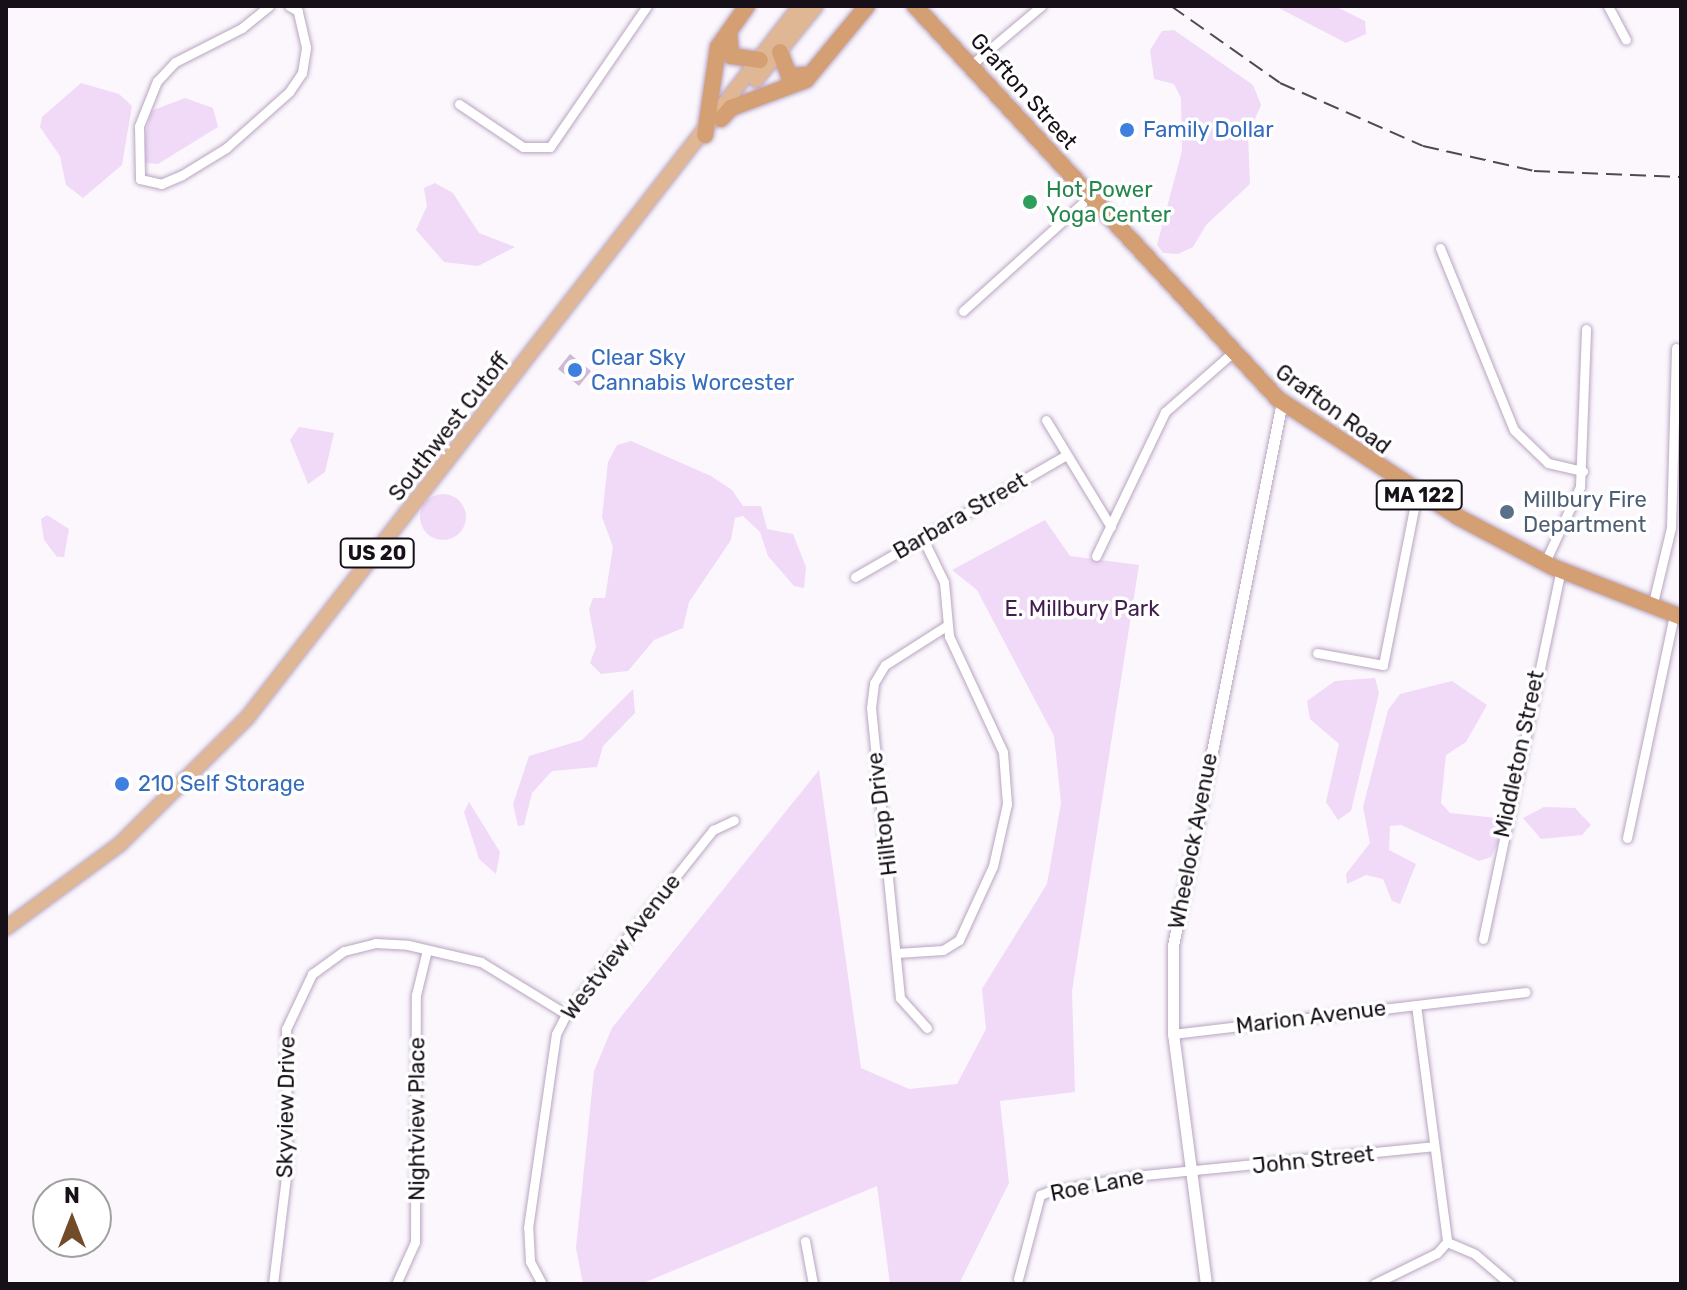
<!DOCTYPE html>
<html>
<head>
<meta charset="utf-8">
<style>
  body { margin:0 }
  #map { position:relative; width:1687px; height:1290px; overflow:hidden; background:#fbf7fd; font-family:Rubik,sans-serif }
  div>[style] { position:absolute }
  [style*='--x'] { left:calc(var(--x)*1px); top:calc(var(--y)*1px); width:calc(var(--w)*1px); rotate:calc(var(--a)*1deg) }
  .green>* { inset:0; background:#f0daf8 }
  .round { border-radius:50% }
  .building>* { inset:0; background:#ceb9d6 }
  .roads { filter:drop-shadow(0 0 2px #b9a5c1) drop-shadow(0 0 2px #b9a5c1) }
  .minor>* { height:9px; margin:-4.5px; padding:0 4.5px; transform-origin:4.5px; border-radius:4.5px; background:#fff }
  .tertiary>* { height:11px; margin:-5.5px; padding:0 5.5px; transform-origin:5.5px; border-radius:5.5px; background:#fff }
  .primary>* { height:14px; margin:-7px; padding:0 7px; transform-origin:7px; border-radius:7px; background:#dfb795 }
  .trunk>* { height:16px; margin:-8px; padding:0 8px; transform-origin:8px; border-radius:8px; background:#d49f72 }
  .rail>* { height:2px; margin-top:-1px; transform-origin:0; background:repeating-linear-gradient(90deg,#4f4951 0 16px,transparent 0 24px) }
  .dots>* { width:22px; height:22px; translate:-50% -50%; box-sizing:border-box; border:4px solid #fff; border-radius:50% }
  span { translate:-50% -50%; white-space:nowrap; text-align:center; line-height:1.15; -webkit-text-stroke:7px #fff; paint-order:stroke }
  .shield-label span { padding:2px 6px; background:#fff; border:2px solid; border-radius:6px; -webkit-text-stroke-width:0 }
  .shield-label { font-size:20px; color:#171019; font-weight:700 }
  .street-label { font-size:22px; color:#171019 }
  .shop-label { font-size:22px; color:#366cbe }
  .left { translate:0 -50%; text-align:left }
  .leisure-label { font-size:22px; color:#27864d }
  .service-label { font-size:22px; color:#4e5e75 }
  .park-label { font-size:22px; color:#431d4f }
  .frame { position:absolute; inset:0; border:8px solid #171019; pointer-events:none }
  .north { position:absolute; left:32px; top:1178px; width:80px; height:80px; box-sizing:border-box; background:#fff; border:2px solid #a29fa3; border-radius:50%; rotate:0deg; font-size:22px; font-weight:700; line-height:32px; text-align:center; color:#171019 }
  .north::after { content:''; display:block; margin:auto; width:28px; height:36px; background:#724c29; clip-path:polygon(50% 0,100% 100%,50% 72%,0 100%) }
</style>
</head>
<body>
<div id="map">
  <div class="green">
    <div style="clip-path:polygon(1275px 6px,1335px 6px,1365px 21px,1366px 34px,1346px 43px)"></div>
    <div style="clip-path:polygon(1174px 30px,1253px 85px,1261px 105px,1248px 135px,1250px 184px,1206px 225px,1193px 247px,1178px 254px,1163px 253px,1157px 245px,1182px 151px,1181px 98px,1174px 84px,1154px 79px,1150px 50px,1162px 31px)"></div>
    <div style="clip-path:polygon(81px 83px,119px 94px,132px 106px,122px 165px,83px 198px,66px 185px,60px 156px,40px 127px,42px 117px)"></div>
    <div style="clip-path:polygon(185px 98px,213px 108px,218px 127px,158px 164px,146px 163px,141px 154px,151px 111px)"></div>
    <div style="clip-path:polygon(435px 183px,453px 193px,479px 233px,515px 247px,478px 266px,444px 262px,416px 230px,427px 206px,424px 188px)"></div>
    <div style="clip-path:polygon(299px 427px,334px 433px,325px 472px,308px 484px,290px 440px)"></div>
    <div style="clip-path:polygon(631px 441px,711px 476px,732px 490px,743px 506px,761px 506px,767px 529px,793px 534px,806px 567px,804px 588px,794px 586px,768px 556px,760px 532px,743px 516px,735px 518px,731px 540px,689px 602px,683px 628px,654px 640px,628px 671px,601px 674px,590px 663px,596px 647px,589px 609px,593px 598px,605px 598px,613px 547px,602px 517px,608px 462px,617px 445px)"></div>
    <div class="round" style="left:420px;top:494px;width:46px;height:46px"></div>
    <div style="clip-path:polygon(47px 515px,69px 529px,64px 557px,57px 557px,44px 540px,41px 519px)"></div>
    <div style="clip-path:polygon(1045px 520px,1070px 556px,1139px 565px,1072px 991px,1075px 1092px,1000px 1101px,1009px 1183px,959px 1284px,890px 1284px,877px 1186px,641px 1284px,583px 1284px,576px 1248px,594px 1071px,612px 1028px,819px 770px,861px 1068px,909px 1089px,957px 1084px,986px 1029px,982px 989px,1047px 884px,1061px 803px,1054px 736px,977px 590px,952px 570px)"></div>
    <div style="clip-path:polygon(1375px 678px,1379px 693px,1351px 811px,1338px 820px,1326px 802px,1339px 744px,1310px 719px,1307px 701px,1335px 681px)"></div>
    <div style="clip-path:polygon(1452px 681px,1487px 705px,1466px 742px,1446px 755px,1441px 803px,1450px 813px,1497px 818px,1499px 841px,1491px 857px,1479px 861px,1401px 825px,1390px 826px,1389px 850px,1416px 864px,1400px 904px,1392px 901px,1383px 879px,1366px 875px,1347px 884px,1346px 874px,1370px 843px,1363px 807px,1388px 710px,1400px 694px)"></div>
    <div style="clip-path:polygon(633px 689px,635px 713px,603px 746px,597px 767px,552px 771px,532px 793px,524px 825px,518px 826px,513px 804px,529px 756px,582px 740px)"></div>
    <div style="clip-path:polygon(469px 802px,500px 852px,496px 874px,479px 859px,464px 812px)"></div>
    <div style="clip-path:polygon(1544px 807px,1575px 808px,1591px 825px,1582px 835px,1541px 839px,1523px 818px)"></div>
  </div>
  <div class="building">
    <div style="clip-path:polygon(570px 354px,591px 371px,579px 386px,558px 369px)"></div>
  </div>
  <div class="roads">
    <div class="minor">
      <div style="--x:269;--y:6;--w:35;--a:141"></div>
      <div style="--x:242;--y:28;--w:75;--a:153.1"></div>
      <div style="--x:175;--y:62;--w:26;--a:133"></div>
      <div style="--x:157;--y:81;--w:48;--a:111.8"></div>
      <div style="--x:139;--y:126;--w:53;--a:88.9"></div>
      <div style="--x:140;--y:179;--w:22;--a:13"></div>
      <div style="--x:161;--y:184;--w:23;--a:-23"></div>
      <div style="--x:182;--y:175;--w:52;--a:-31.5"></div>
      <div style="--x:226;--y:148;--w:84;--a:-41.6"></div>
      <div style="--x:289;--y:92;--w:23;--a:-56"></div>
      <div style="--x:302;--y:73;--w:26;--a:-81"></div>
      <div style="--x:306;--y:47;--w:37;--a:-103"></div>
      <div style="--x:298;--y:11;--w:10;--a:-151"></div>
      <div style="--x:1608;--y:6;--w:38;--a:62"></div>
      <div style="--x:971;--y:65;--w:92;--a:-40.1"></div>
      <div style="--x:459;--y:104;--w:77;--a:33.9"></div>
      <div style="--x:523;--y:147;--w:27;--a:0"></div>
      <div style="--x:550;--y:147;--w:171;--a:-55.5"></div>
      <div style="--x:1440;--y:248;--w:196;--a:67.9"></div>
      <div style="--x:1514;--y:430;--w:47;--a:44.1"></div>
      <div style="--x:1548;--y:463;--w:36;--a:13"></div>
      <div style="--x:963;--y:311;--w:170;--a:-42.1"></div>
      <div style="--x:1046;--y:420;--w:125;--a:58.7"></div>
      <div style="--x:1096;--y:556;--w:160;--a:-64.4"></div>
      <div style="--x:1165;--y:412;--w:88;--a:-41.3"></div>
      <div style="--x:1545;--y:562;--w:83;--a:-65"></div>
      <div style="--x:1580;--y:487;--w:158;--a:-87.8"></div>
      <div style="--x:855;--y:577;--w:242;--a:-30"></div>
      <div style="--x:1652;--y:607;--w:81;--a:-76.5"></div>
      <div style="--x:1671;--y:528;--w:180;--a:-88.4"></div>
      <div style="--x:1317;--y:653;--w:67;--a:10.3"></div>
      <div style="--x:1383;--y:665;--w:174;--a:-78.8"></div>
      <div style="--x:1627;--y:838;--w:228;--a:-78.1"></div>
      <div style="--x:1483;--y:939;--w:377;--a:-78.1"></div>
      <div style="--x:897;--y:953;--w:46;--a:-3.7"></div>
      <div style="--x:943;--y:950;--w:19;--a:-32"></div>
      <div style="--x:959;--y:940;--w:81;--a:-65.3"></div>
      <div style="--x:993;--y:866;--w:64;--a:-77.3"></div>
      <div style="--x:1007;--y:804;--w:52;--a:-94.4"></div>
      <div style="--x:1003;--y:752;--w:128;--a:-115"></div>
      <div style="--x:949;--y:636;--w:54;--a:-95.3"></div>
      <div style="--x:944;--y:582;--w:50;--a:-116.1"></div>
      <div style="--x:1416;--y:1005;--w:239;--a:82.5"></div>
      <div style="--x:1447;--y:1242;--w:30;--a:23"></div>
      <div style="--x:1475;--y:1254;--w:46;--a:40.6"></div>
      <div style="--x:927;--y:1028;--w:40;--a:-132"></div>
      <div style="--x:900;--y:998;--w:291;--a:-95.7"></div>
      <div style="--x:871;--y:708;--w:25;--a:-83"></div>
      <div style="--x:874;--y:683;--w:21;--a:-59"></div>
      <div style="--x:885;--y:665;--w:72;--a:-32.6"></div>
      <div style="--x:1173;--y:1034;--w:355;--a:-6.8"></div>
      <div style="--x:805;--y:1241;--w:44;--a:79.5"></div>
      <div style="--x:1018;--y:1279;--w:87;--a:-75.3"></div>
      <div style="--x:1040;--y:1195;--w:9;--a:-21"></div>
      <div style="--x:1048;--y:1192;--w:87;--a:-10.5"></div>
      <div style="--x:1134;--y:1176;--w:301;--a:-5.7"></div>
      <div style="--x:273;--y:1284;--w:116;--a:-83.1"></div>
      <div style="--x:287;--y:1169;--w:140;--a:-90.4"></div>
      <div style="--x:286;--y:1029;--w:61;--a:-64.7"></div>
      <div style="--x:312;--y:974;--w:39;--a:-36"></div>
      <div style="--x:344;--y:951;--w:32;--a:-14"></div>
      <div style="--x:375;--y:943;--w:33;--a:3"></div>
      <div style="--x:408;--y:945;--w:75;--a:13.1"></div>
      <div style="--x:481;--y:962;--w:100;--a:31.5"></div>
      <div style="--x:396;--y:1284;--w:46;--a:-65.7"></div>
      <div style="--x:415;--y:1242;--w:247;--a:-89.8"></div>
      <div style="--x:416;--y:995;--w:46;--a:-76.3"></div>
      <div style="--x:542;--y:1284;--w:26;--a:-118"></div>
      <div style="--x:530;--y:1261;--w:33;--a:-93"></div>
      <div style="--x:528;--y:1228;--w:196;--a:-81.8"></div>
      <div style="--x:556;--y:1034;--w:22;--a:-63"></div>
      <div style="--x:566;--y:1014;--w:236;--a:-51.4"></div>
      <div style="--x:713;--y:830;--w:23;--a:-25"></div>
      <div style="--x:1374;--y:1284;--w:70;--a:-26.2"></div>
      <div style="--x:1437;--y:1253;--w:15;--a:-48"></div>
    </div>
    <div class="tertiary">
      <div style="--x:1206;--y:1284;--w:252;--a:-97.5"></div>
      <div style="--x:1173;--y:1034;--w:88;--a:-90"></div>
      <div style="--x:1173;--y:946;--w:555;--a:-78.67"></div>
    </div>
    <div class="primary">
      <div style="--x:756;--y:80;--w:95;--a:-51"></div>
      <div style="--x:6;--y:928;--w:140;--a:-36.3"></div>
      <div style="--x:119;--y:845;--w:180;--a:-44.8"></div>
      <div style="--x:247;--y:718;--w:902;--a:-52.16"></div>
    </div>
    <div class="trunk">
      <div style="--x:915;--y:6;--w:535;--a:47.27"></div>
      <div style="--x:1278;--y:399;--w:215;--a:33.2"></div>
      <div style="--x:1458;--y:517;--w:107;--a:27.8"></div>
      <div style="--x:1553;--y:567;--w:137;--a:21.3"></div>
      <div style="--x:729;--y:32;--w:24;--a:85"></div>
      <div style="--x:731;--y:56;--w:29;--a:8"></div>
      <div style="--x:780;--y:52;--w:26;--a:69"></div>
      <div style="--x:789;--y:76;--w:17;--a:-3"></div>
      <div style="--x:721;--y:119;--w:15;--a:-48"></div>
      <div style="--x:731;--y:108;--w:80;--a:-20.5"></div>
      <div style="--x:806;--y:80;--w:96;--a:-50.5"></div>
      <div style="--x:705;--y:135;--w:89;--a:-81.6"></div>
      <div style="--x:718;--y:47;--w:50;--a:-54.7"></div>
    </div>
  </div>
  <div class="rail">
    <div style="--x:1171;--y:6;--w:133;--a:35.2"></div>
    <div style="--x:1280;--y:83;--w:156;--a:23.8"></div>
    <div style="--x:1423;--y:146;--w:114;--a:12.7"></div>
    <div style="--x:1534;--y:171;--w:147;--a:2.3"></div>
  </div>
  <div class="dots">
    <div style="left:1127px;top:130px;background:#3f7fe0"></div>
    <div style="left:1030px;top:202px;background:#2e9e5b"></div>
    <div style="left:575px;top:370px;background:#3f7fe0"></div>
    <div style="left:1507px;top:512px;background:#5c6f8a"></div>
    <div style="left:122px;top:784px;background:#3f7fe0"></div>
  </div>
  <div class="shield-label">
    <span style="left:1419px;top:495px">MA 122</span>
    <span style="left:377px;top:553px">US 20</span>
  </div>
  <div class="street-label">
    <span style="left:1024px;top:91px;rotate:48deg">Grafton Street</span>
    <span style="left:1333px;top:409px;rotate:36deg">Grafton Road</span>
    <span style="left:449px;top:427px;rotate:-52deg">Southwest Cutoff</span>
    <span style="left:960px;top:516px;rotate:-30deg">Barbara Street</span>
    <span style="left:1519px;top:754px;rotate:-78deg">Middleton Street</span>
    <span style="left:882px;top:814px;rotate:-97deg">Hilltop Drive</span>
    <span style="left:1193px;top:841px;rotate:-79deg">Wheelock Avenue</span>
    <span style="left:621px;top:947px;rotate:-52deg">Westview Avenue</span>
    <span style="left:1311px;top:1017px;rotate:-7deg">Marion Avenue</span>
    <span style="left:286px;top:1107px;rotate:-89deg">Skyview Drive</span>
    <span style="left:417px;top:1119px;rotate:-90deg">Nightview Place</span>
    <span style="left:1313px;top:1160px;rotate:-6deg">John Street</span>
    <span style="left:1097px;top:1185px;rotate:-11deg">Roe Lane</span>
  </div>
  <div class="shop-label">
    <span class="left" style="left:1143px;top:130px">Family Dollar</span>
    <span class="left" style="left:591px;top:370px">Clear Sky<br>Cannabis Worcester</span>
    <span class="left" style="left:138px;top:784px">210 Self Storage</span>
  </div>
  <div class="leisure-label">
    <span class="left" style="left:1046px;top:202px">Hot Power<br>Yoga Center</span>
  </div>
  <div class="service-label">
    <span class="left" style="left:1523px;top:512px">Millbury Fire<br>Department</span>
  </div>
  <div class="park-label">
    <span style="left:1082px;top:609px">E. Millbury Park</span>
  </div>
  <div class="frame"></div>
  <div class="north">N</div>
</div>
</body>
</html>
